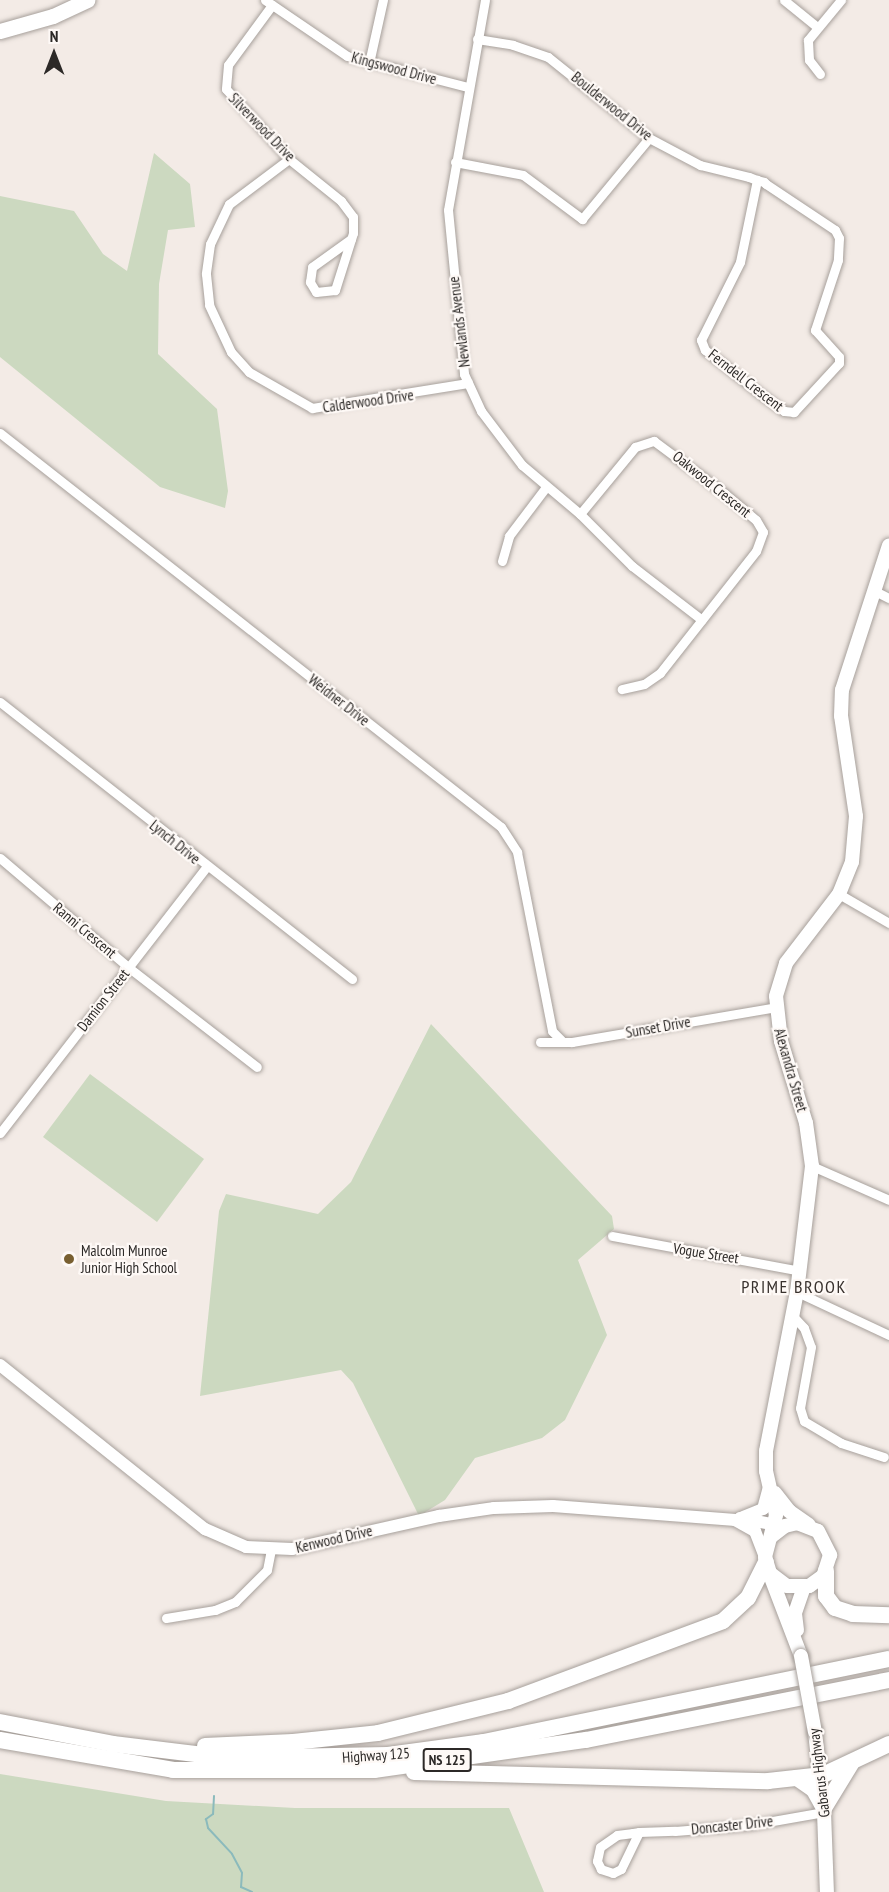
<!DOCTYPE html>
<html>
<head>
<meta charset="utf-8">
<style>
  body { margin:0 }
  #map { position:relative; width:889px; height:1892px; overflow:hidden; background:#f3ebe6; font-family:"PT Sans Narrow",sans-serif }
  div>[style] { position:absolute }
  [style*='--x'] { left:calc(var(--x)*1px); top:calc(var(--y)*1px); width:calc(var(--w)*1px); rotate:calc(var(--a)*1deg) }
  .green>* { inset:0; background:#ccd9c0 }
  .stream>* { height:2px; margin:-1px; padding:0 1px; transform-origin:1px; border-radius:1px; background:#8bbabc }
  .roads { filter:drop-shadow(0 0 2px #a7a09b) drop-shadow(0 0 2px #a7a09b) }
  .minor>* { height:9px; margin:-4.5px; padding:0 4.5px; transform-origin:4.5px; border-radius:4.5px; background:#fff }
  .tertiary>* { height:12px; margin:-6px; padding:0 6px; transform-origin:6px; border-radius:6px; background:#fff }
  .secondary>* { height:14px; margin:-7px; padding:0 7px; transform-origin:7px; border-radius:7px; background:#fff }
  .primary>* { height:15px; margin:-7.5px; padding:0 7.5px; transform-origin:7.5px; border-radius:7.5px; background:#fff }
  .motorway>* { height:16px; margin:-8px; padding:0 8px; transform-origin:8px; border-radius:8px; background:#fff }
  .bridges { filter:drop-shadow(0 0 2px #a7a09b) drop-shadow(0 0 2px #a7a09b) }
  .secondary-bridge>* { height:14px; margin:-7px; padding:0 7px; transform-origin:7px; border-radius:7px; background:#fff }
  .dots>* { width:16px; height:16px; translate:-50% -50%; box-sizing:border-box; border:3px solid #fef9f6; border-radius:50% }
  span { translate:-50% -50%; white-space:nowrap; text-align:center; line-height:1.15; -webkit-text-stroke:4.5px #fef9f6; paint-order:stroke }
  .shield-label span { padding:2px 4px; background:#fef9f6; border:2px solid; border-radius:4px; -webkit-text-stroke-width:0 }
  .shield-label { font-size:14px; color:#2c2927; font-weight:700 }
  .street-label { font-size:15px; color:#2c2927 }
  .poi-label { font-size:15px; color:#2c2927 }
  .left { translate:0 -50%; text-align:left }
  .quarter-label { font-size:18px; color:#39322e; letter-spacing:1.5px }
  .north { position:absolute; left:24px; top:24px; width:60px; height:60px; -webkit-text-stroke:4px #fef9f6; paint-order:stroke; rotate:0deg; font-size:16px; font-weight:700; line-height:24px; text-align:center; color:#2c2927 }
  .north::after { content:''; display:block; margin:auto; width:21px; height:27px; background:#2c2927; clip-path:polygon(50% 0,100% 100%,50% 72%,0 100%) }
</style>
</head>
<body>
<div id="map">
  <div class="green">
    <div style="clip-path:polygon(154px 153px,190px 184px,195px 227px,168px 230px,159px 284px,158px 354px,217px 409px,228px 491px,225px 508px,160px 487px,0 357px,0 196px,74px 211px,103px 254px,127px 271px)"></div>
    <div style="clip-path:polygon(431px 1024px,612px 1216px,614px 1229px,578px 1260px,607px 1335px,565px 1420px,542px 1438px,475px 1458px,445px 1500px,419px 1516px,353px 1383px,341px 1370px,200px 1396px,219px 1211px,226px 1194px,318px 1214px,351px 1182px)"></div>
    <div style="clip-path:polygon(90px 1074px,204px 1159px,157px 1222px,43px 1137px)"></div>
    <div style="clip-path:polygon(0 1774px,166px 1801px,295px 1808px,509px 1808px,544px 1892px,0 1892px)"></div>
  </div>
  <div class="stream">
    <div style="--x:214;--y:1796;--w:18;--a:93"></div>
    <div style="--x:213;--y:1814;--w:9;--a:144"></div>
    <div style="--x:206;--y:1819;--w:9;--a:77"></div>
    <div style="--x:208;--y:1828;--w:35;--a:47"></div>
    <div style="--x:232;--y:1854;--w:21;--a:62"></div>
    <div style="--x:242;--y:1873;--w:14;--a:94"></div>
    <div style="--x:241;--y:1887;--w:12;--a:24"></div>
  </div>
  <div class="roads">
    <div class="minor">
      <div style="--x:265;--y:0;--w:99;--a:34.3"></div>
      <div style="--x:347;--y:56;--w:125;--a:14.4"></div>
      <div style="--x:485;--y:0;--w:213;--a:100"></div>
      <div style="--x:448;--y:210;--w:165;--a:84.4"></div>
      <div style="--x:464;--y:374;--w:41;--a:65.3"></div>
      <div style="--x:481;--y:411;--w:68;--a:52.8"></div>
      <div style="--x:522;--y:465;--w:76;--a:40.2"></div>
      <div style="--x:580;--y:514;--w:74;--a:45"></div>
      <div style="--x:632;--y:566;--w:88;--a:37.6"></div>
      <div style="--x:784;--y:0;--w:41;--a:39.1"></div>
      <div style="--x:272;--y:5;--w:74;--a:126.3"></div>
      <div style="--x:228;--y:65;--w:24;--a:95"></div>
      <div style="--x:226;--y:89;--w:94;--a:48"></div>
      <div style="--x:289;--y:159;--w:67;--a:38.9"></div>
      <div style="--x:341;--y:201;--w:20;--a:53"></div>
      <div style="--x:353;--y:217;--w:16;--a:90"></div>
      <div style="--x:353;--y:233;--w:60;--a:107.5"></div>
      <div style="--x:335;--y:290;--w:19;--a:174"></div>
      <div style="--x:316;--y:292;--w:12;--a:-121"></div>
      <div style="--x:310;--y:282;--w:15;--a:-82"></div>
      <div style="--x:312;--y:267;--w:48;--a:-35.7"></div>
      <div style="--x:477;--y:39;--w:36;--a:9"></div>
      <div style="--x:513;--y:45;--w:37;--a:19"></div>
      <div style="--x:548;--y:57;--w:129;--a:38.7"></div>
      <div style="--x:649;--y:138;--w:58;--a:27.9"></div>
      <div style="--x:700;--y:165;--w:50;--a:13.8"></div>
      <div style="--x:749;--y:177;--w:9;--a:21"></div>
      <div style="--x:757;--y:180;--w:7;--a:16"></div>
      <div style="--x:764;--y:182;--w:3;--a:45"></div>
      <div style="--x:766;--y:184;--w:83;--a:33.7"></div>
      <div style="--x:835;--y:230;--w:9;--a:63"></div>
      <div style="--x:839;--y:238;--w:22;--a:93"></div>
      <div style="--x:838;--y:260;--w:74;--a:108.2"></div>
      <div style="--x:815;--y:330;--w:36;--a:48"></div>
      <div style="--x:839;--y:357;--w:6;--a:90"></div>
      <div style="--x:839;--y:363;--w:67;--a:132.6"></div>
      <div style="--x:794;--y:412;--w:10;--a:-174"></div>
      <div style="--x:784;--y:411;--w:27;--a:-144"></div>
      <div style="--x:762;--y:395;--w:73;--a:-141.7"></div>
      <div style="--x:705;--y:350;--w:11;--a:-112"></div>
      <div style="--x:701;--y:340;--w:87;--a:-63.4"></div>
      <div style="--x:740;--y:262;--w:84;--a:-78.3"></div>
      <div style="--x:369;--y:63;--w:65;--a:-77.5"></div>
      <div style="--x:820;--y:74;--w:18;--a:-128"></div>
      <div style="--x:809;--y:60;--w:20;--a:-93"></div>
      <div style="--x:808;--y:40;--w:52;--a:-50.5"></div>
      <div style="--x:289;--y:159;--w:75;--a:143.1"></div>
      <div style="--x:229;--y:204;--w:44;--a:115.4"></div>
      <div style="--x:210;--y:244;--w:30;--a:98"></div>
      <div style="--x:206;--y:274;--w:31;--a:84"></div>
      <div style="--x:209;--y:305;--w:52;--a:64.9"></div>
      <div style="--x:231;--y:352;--w:27;--a:48"></div>
      <div style="--x:249;--y:372;--w:73;--a:29.7"></div>
      <div style="--x:312;--y:408;--w:158;--a:-9.1"></div>
      <div style="--x:455;--y:162;--w:69;--a:10.8"></div>
      <div style="--x:523;--y:175;--w:74;--a:36.7"></div>
      <div style="--x:582;--y:219;--w:105;--a:-50.4"></div>
      <div style="--x:0;--y:433;--w:637;--a:38.18"></div>
      <div style="--x:501;--y:827;--w:30;--a:57"></div>
      <div style="--x:517;--y:852;--w:182;--a:78.9"></div>
      <div style="--x:552;--y:1031;--w:13;--a:45"></div>
      <div style="--x:580;--y:514;--w:87;--a:-50.6"></div>
      <div style="--x:635;--y:447;--w:20;--a:-18"></div>
      <div style="--x:654;--y:441;--w:89;--a:36.7"></div>
      <div style="--x:725;--y:494;--w:40;--a:40"></div>
      <div style="--x:756;--y:520;--w:14;--a:60"></div>
      <div style="--x:763;--y:532;--w:20;--a:110"></div>
      <div style="--x:756;--y:551;--w:155;--a:128.2"></div>
      <div style="--x:660;--y:673;--w:19;--a:145"></div>
      <div style="--x:644;--y:684;--w:23;--a:167"></div>
      <div style="--x:502;--y:561;--w:26;--a:-74"></div>
      <div style="--x:509;--y:536;--w:61;--a:-52.9"></div>
      <div style="--x:873;--y:590;--w:18;--a:27"></div>
      <div style="--x:0;--y:702;--w:448;--a:38.2"></div>
      <div style="--x:0;--y:858;--w:168;--a:40.4"></div>
      <div style="--x:128;--y:967;--w:163;--a:37.8"></div>
      <div style="--x:839;--y:894;--w:58;--a:30.1"></div>
      <div style="--x:540;--y:1042;--w:32;--a:0"></div>
      <div style="--x:572;--y:1042;--w:207;--a:-9.7"></div>
      <div style="--x:0;--y:1133;--w:336;--a:-52.2"></div>
      <div style="--x:812;--y:1166;--w:84;--a:23.8"></div>
      <div style="--x:612;--y:1236;--w:191;--a:10.5"></div>
      <div style="--x:797;--y:1292;--w:102;--a:25.1"></div>
      <div style="--x:791;--y:1314;--w:19;--a:47"></div>
      <div style="--x:804;--y:1328;--w:20;--a:70"></div>
      <div style="--x:811;--y:1347;--w:62;--a:100.2"></div>
      <div style="--x:800;--y:1408;--w:14;--a:73"></div>
      <div style="--x:804;--y:1421;--w:43;--a:30.7"></div>
      <div style="--x:841;--y:1443;--w:45;--a:18"></div>
      <div style="--x:166;--y:1618;--w:50;--a:-9.3"></div>
      <div style="--x:215;--y:1610;--w:22;--a:-22"></div>
      <div style="--x:235;--y:1602;--w:45;--a:-45"></div>
      <div style="--x:267;--y:1570;--w:20;--a:-79"></div>
      <div style="--x:639;--y:1832;--w:41;--a:115.9"></div>
      <div style="--x:621;--y:1869;--w:9;--a:153"></div>
      <div style="--x:613;--y:1873;--w:13;--a:-162"></div>
      <div style="--x:601;--y:1869;--w:9;--a:-117"></div>
      <div style="--x:597;--y:1861;--w:14;--a:-78"></div>
      <div style="--x:600;--y:1847;--w:21;--a:-35"></div>
      <div style="--x:617;--y:1835;--w:16;--a:-7"></div>
      <div style="--x:633;--y:1833;--w:6;--a:-9"></div>
      <div style="--x:639;--y:1832;--w:36;--a:-2"></div>
      <div style="--x:675;--y:1831;--w:75;--a:-4.6"></div>
      <div style="--x:750;--y:1825;--w:75;--a:-10"></div>
    </div>
    <div class="tertiary">
      <div style="--x:0;--y:1365;--w:263;--a:38.7"></div>
      <div style="--x:205;--y:1529;--w:45;--a:23.7"></div>
      <div style="--x:246;--y:1547;--w:46;--a:2.5"></div>
      <div style="--x:292;--y:1549;--w:151;--a:-12.7"></div>
      <div style="--x:439;--y:1516;--w:56;--a:-8.3"></div>
      <div style="--x:494;--y:1508;--w:59;--a:-1.9"></div>
      <div style="--x:553;--y:1506;--w:183;--a:4.4"></div>
      <div style="--x:735;--y:1520;--w:23;--a:29"></div>
      <div style="--x:755;--y:1531;--w:28;--a:69"></div>
      <div style="--x:743;--y:1517;--w:22;--a:-22"></div>
      <div style="--x:763;--y:1509;--w:20;--a:-75"></div>
      <div style="--x:740;--y:1518;--w:43;--a:10.8"></div>
    </div>
    <div class="secondary">
      <div style="--x:775;--y:1493;--w:23;--a:52"></div>
      <div style="--x:789;--y:1511;--w:24;--a:35"></div>
      <div style="--x:772;--y:1536;--w:16;--a:-38"></div>
      <div style="--x:785;--y:1526;--w:12;--a:-14"></div>
      <div style="--x:797;--y:1523;--w:22;--a:21"></div>
      <div style="--x:818;--y:1531;--w:27;--a:63"></div>
      <div style="--x:830;--y:1555;--w:22;--a:108"></div>
      <div style="--x:823;--y:1576;--w:17;--a:144"></div>
      <div style="--x:809;--y:1586;--w:22;--a:180"></div>
      <div style="--x:787;--y:1586;--w:21;--a:-143"></div>
      <div style="--x:770;--y:1573;--w:17;--a:-107"></div>
      <div style="--x:765;--y:1557;--w:43;--a:-75.3"></div>
      <div style="--x:776;--y:1515;--w:45;--a:-102.8"></div>
      <div style="--x:766;--y:1471;--w:20;--a:-90"></div>
      <div style="--x:766;--y:1451;--w:162;--a:-79"></div>
      <div style="--x:797;--y:1292;--w:127;--a:-83.2"></div>
      <div style="--x:812;--y:1166;--w:43;--a:-97.9"></div>
      <div style="--x:806;--y:1123;--w:86;--a:-107"></div>
      <div style="--x:781;--y:1041;--w:45;--a:-96.3"></div>
      <div style="--x:776;--y:996;--w:34;--a:-73"></div>
      <div style="--x:786;--y:963;--w:87;--a:-52.5"></div>
      <div style="--x:839;--y:894;--w:35;--a:-68"></div>
      <div style="--x:852;--y:862;--w:46;--a:-85"></div>
      <div style="--x:856;--y:816;--w:101;--a:-98.5"></div>
      <div style="--x:841;--y:716;--w:26;--a:-88"></div>
      <div style="--x:842;--y:690;--w:152;--a:-72"></div>
      <div style="--x:770;--y:1575;--w:87;--a:69.1"></div>
      <div style="--x:797;--y:1630;--w:17;--a:-97"></div>
      <div style="--x:795;--y:1613;--w:28;--a:-71"></div>
      <div style="--x:815;--y:1732;--w:81;--a:83.6"></div>
      <div style="--x:824;--y:1812;--w:80;--a:87.9"></div>
    </div>
    <div class="primary">
      <div style="--x:0;--y:31;--w:55;--a:-15.8"></div>
      <div style="--x:53;--y:16;--w:38;--a:-25"></div>
    </div>
    <div class="motorway">
      <div style="--x:826;--y:1571;--w:25;--a:90"></div>
      <div style="--x:826;--y:1596;--w:15;--a:53"></div>
      <div style="--x:835;--y:1608;--w:19;--a:18"></div>
      <div style="--x:853;--y:1614;--w:36;--a:2"></div>
      <div style="--x:0;--y:1722;--w:115;--a:11"></div>
      <div style="--x:113;--y:1744;--w:116;--a:6.9"></div>
      <div style="--x:228;--y:1758;--w:160;--a:-1.1"></div>
      <div style="--x:388;--y:1755;--w:97;--a:-7.7"></div>
      <div style="--x:484;--y:1742;--w:413;--a:-11.6"></div>
      <div style="--x:0;--y:1740;--w:176;--a:9.8"></div>
      <div style="--x:173;--y:1770;--w:201;--a:0"></div>
      <div style="--x:374;--y:1770;--w:214;--a:-8.1"></div>
      <div style="--x:586;--y:1740;--w:309;--a:-11.2"></div>
      <div style="--x:205;--y:1746;--w:88;--a:-2.6"></div>
      <div style="--x:293;--y:1742;--w:85;--a:-6"></div>
      <div style="--x:378;--y:1733;--w:134;--a:-13.8"></div>
      <div style="--x:508;--y:1701;--w:229;--a:-20.4"></div>
      <div style="--x:723;--y:1621;--w:34;--a:-43"></div>
      <div style="--x:748;--y:1598;--w:40;--a:-63.4"></div>
      <div style="--x:414;--y:1772;--w:354;--a:1.5"></div>
      <div style="--x:768;--y:1781;--w:55;--a:-6.2"></div>
      <div style="--x:823;--y:1775;--w:73;--a:-25.2"></div>
      <div style="--x:797;--y:1778;--w:21;--a:35"></div>
      <div style="--x:814;--y:1790;--w:21;--a:61"></div>
      <div style="--x:824;--y:1808;--w:52;--a:-58.5"></div>
    </div>
  </div>
  <div class="bridges">
    <div class="secondary-bridge">
      <div style="--x:801;--y:1656;--w:77;--a:79.6"></div>
    </div>
  </div>
  <div class="dots">
    <div style="left:69px;top:1259px;background:#785f30"></div>
  </div>
  <div class="shield-label">
    <span style="left:447px;top:1760px">NS 125</span>
  </div>
  <div class="street-label">
    <span style="left:394px;top:68px;rotate:15deg">Kingswood Drive</span>
    <span style="left:612px;top:106px;rotate:39deg">Boulderwood Drive</span>
    <span style="left:262px;top:127px;rotate:46deg">Silverwood Drive</span>
    <span style="left:459px;top:322px;rotate:-97deg">Newlands Avenue</span>
    <span style="left:746px;top:380px;rotate:38deg">Ferndell Crescent</span>
    <span style="left:368px;top:401px;rotate:-8deg">Calderwood Drive</span>
    <span style="left:712px;top:484px;rotate:39deg">Oakwood Crescent</span>
    <span style="left:339px;top:700px;rotate:38deg">Weidner Drive</span>
    <span style="left:175px;top:842px;rotate:39deg">Lynch Drive</span>
    <span style="left:85px;top:930px;rotate:40deg">Ranni Crescent</span>
    <span style="left:103px;top:1000px;rotate:-52deg">Damion Street</span>
    <span style="left:658px;top:1027px;rotate:-10deg">Sunset Drive</span>
    <span style="left:791px;top:1070px;rotate:74deg">Alexandra Street</span>
    <span style="left:706px;top:1253px;rotate:9deg">Vogue Street</span>
    <span style="left:334px;top:1539px;rotate:-13deg">Kenwood Drive</span>
    <span style="left:376px;top:1755px;rotate:-4deg">Highway 125</span>
    <span style="left:819px;top:1773px;rotate:-97deg">Gabarus Highway</span>
    <span style="left:732px;top:1825px;rotate:-6deg">Doncaster Drive</span>
  </div>
  <div class="poi-label">
    <span class="left" style="left:81px;top:1259px">Malcolm Munroe<br>Junior High School</span>
  </div>
  <div class="quarter-label">
    <span style="left:794px;top:1287px">PRIME BROOK</span>
  </div>
  <div class="north">N</div>
</div>
</body>
</html>
